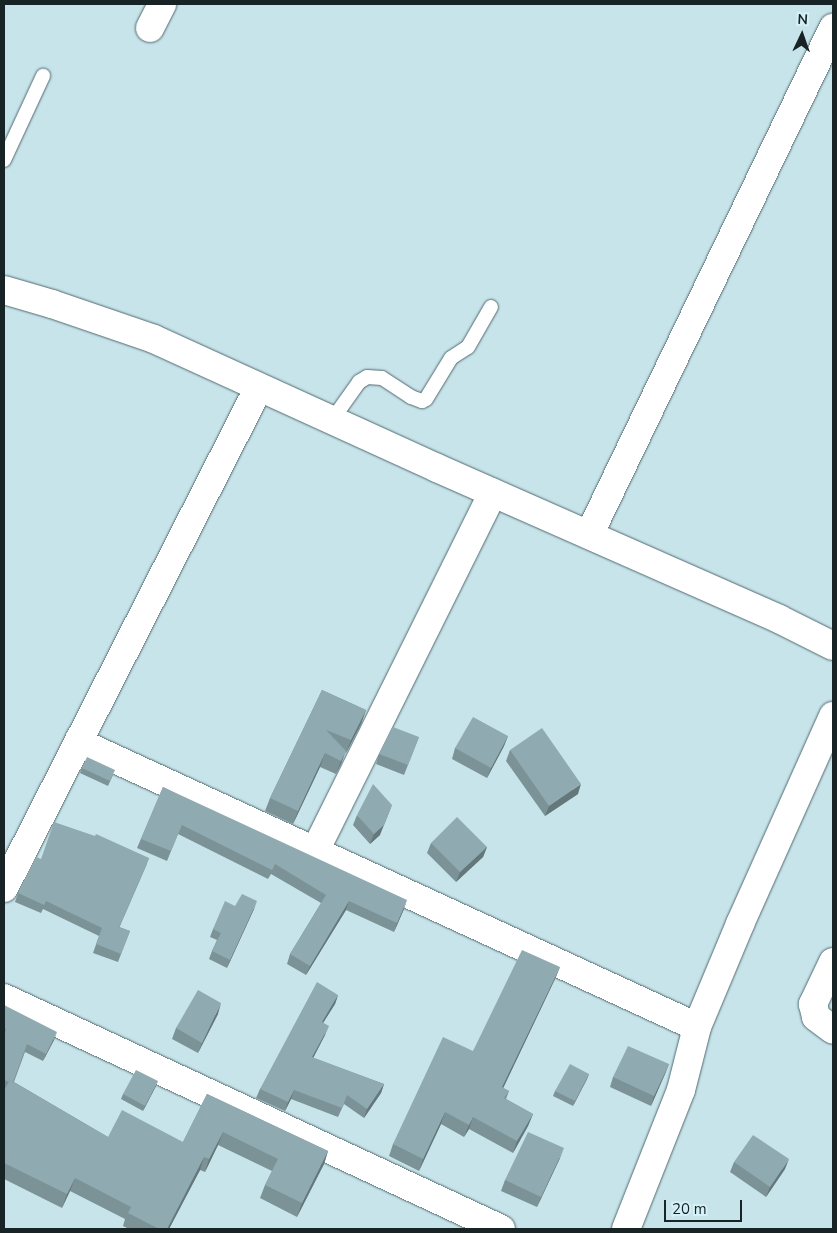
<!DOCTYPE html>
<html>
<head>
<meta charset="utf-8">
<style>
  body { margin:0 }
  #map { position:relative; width:837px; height:1233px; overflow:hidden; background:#c8e4eb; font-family:"Nunito Sans",sans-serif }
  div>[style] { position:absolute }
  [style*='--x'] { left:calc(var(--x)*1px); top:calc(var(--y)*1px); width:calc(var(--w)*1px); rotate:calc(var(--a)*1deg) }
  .roads { filter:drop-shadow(0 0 1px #506a6f) drop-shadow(0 0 1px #506a6f) }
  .service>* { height:14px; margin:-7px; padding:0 7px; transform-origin:7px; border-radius:7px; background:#fff }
  .minor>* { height:28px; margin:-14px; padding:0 14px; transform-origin:14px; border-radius:14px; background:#fff }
  .wall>* { inset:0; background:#7b9297 }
  .shaded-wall>* { inset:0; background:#64777b }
  .building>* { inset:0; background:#8faab0 }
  span { translate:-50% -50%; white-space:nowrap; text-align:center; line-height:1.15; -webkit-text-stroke:4px #d5f1f8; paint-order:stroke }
  .frame { position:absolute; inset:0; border:5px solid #182325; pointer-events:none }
  .north { position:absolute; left:777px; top:10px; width:50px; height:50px; -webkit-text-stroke:4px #d5f1f8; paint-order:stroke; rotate:3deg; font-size:14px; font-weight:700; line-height:20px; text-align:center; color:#182325 }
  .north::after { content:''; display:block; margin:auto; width:18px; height:22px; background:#182325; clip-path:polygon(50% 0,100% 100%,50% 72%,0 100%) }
  .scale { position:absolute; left:664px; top:1200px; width:78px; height:22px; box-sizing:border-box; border:2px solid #182325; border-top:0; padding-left:6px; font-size:15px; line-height:18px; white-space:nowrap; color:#182325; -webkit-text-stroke:4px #d5f1f8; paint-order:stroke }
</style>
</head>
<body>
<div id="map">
  <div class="roads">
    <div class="service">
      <div style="--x:4;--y:160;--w:93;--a:-65.1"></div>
      <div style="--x:332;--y:420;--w:47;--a:-54.6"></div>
      <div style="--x:359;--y:382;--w:9;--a:-32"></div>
      <div style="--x:367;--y:377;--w:15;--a:4"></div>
      <div style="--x:382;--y:378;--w:35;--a:33"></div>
      <div style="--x:411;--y:397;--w:12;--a:20"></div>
      <div style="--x:422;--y:401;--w:4;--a:-27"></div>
      <div style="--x:426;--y:399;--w:48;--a:-58.6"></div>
      <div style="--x:451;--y:358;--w:20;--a:-33"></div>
      <div style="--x:468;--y:347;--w:46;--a:-60.1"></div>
    </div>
    <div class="minor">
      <div style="--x:150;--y:28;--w:27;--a:-63"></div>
      <div style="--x:4;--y:290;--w:50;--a:16.3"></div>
      <div style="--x:52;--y:304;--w:108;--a:18.9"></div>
      <div style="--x:154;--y:339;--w:311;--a:24.5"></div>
      <div style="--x:437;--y:468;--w:374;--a:23.8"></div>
      <div style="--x:779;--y:619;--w:60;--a:26.6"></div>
      <div style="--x:589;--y:535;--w:563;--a:-64.3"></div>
      <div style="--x:78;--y:742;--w:681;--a:24.72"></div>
      <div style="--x:315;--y:851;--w:400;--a:-63.6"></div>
      <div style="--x:4;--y:888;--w:562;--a:-63.02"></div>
      <div style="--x:833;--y:962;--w:47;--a:115.5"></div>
      <div style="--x:813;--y:1004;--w:13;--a:77"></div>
      <div style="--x:816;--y:1017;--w:21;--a:37"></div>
      <div style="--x:4;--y:998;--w:548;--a:24.93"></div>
      <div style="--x:626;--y:1229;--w:149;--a:-68.4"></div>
      <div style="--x:681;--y:1090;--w:65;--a:-75.7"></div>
      <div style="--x:697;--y:1027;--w:112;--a:-67.3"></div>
      <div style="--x:740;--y:924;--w:228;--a:-65.9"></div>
    </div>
  </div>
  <div class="wall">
    <div style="clip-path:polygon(322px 690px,366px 710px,361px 724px,346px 753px,345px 752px,341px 764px,336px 774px,320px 767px,293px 824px,265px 811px,270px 798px)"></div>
    <div style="clip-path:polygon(508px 736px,504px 746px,487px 778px,452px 759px,455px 748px)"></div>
    <div style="clip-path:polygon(419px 737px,404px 775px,376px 764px,379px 754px)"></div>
    <div style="clip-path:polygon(510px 750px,578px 794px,545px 816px,506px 761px)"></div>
    <div style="clip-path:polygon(82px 768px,113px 775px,108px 786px,80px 773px)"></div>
    <div style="clip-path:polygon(163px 787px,404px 909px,394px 932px,346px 910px,306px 975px,287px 964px,290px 954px,321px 903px,271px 874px,268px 879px,178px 834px,167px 861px,137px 848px)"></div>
    <div style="clip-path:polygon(357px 815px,380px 835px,370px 844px,353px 825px)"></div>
    <div style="clip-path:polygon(431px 843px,487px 847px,483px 857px,456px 882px,427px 853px)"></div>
    <div style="clip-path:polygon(149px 858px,119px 927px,130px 931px,118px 962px,93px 953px,99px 936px,43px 909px,41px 913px,15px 902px,18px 893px,41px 859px)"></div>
    <div style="clip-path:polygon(235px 906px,254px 909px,227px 968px,209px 959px,212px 951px,217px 940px,210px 937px,213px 929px)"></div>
    <div style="clip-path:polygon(560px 967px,555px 979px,503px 1088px,509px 1091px,506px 1099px,533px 1114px,528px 1126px,513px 1153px,469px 1129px,464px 1137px,441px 1124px,419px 1171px,389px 1156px,393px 1144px,473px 1051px)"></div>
    <div style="clip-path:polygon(338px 995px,335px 1004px,323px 1023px,325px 1035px,313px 1058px,384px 1084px,381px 1093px,364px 1118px,344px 1104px,338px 1117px,291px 1099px,285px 1111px,256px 1098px,260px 1089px)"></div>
    <div style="clip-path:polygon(4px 1005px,54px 1040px,43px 1061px,25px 1052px,14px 1082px,108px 1137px,183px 1142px,207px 1094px,328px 1151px,324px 1164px,297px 1217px,260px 1198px,265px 1185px,272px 1171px,218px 1145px,205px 1172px,200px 1170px,169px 1229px,129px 1229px,123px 1226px,125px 1219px,70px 1191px,62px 1208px,4px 1179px,4px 1090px,5px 1089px,4px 1088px)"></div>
    <div style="clip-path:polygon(218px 1014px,198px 1053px,172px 1039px,176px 1028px)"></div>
    <div style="clip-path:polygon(669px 1064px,665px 1074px,651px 1106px,610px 1087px,613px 1077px)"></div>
    <div style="clip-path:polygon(589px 1074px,587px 1079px,573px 1106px,553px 1096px,555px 1091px)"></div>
    <div style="clip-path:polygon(156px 1086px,143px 1111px,121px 1099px,123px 1094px)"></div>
    <div style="clip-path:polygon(560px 1158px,537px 1207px,501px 1191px,505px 1180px)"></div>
    <div style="clip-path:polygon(734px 1162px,785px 1169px,766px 1197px,730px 1172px)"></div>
  </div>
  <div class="shaded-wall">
    <div style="clip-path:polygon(366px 710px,361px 724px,346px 753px,351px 740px)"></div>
    <div style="clip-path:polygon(508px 736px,504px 746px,487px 778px,491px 768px)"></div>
    <div style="clip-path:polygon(346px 751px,341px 764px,336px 774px,341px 761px)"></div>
    <div style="clip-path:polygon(325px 753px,320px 767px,293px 824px,298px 811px)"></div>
    <div style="clip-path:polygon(581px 784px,578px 794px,545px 816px,549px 806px)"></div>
    <div style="clip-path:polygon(392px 805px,380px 835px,370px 844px,374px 834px)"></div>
    <div style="clip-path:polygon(487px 847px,483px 857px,456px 882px,460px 872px)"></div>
    <div style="clip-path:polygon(149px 858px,146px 866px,116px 935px,119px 927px)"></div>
    <div style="clip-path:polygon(407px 900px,404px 909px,394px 932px,397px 923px)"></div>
    <div style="clip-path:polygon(257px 901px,254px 909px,227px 968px,230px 960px)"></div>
    <div style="clip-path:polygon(349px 901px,346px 910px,306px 975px,310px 966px)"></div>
    <div style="clip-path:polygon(560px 967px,555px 979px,498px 1099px,502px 1087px)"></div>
    <div style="clip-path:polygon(338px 995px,335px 1004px,318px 1031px,322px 1022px)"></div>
    <div style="clip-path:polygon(221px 1003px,218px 1014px,198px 1053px,202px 1043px)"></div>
    <div style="clip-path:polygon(329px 1026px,325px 1035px,309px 1066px,312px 1057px)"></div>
    <div style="clip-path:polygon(57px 1032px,54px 1040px,43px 1061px,46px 1054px)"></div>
    <div style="clip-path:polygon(669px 1064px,665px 1074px,651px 1106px,654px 1096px)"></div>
    <div style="clip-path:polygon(589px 1074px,587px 1079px,573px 1106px,575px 1101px)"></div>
    <div style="clip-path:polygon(158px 1081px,156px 1086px,143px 1111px,145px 1106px)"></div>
    <div style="clip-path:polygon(384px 1084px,381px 1093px,364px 1118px,367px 1109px)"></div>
    <div style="clip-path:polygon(294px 1090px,291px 1099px,285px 1111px,288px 1102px)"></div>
    <div style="clip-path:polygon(445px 1112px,441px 1124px,419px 1171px,423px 1159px)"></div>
    <div style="clip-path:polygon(533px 1114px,528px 1126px,513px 1153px,517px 1141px)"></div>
    <div style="clip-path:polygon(473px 1117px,469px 1129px,464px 1137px,469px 1125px)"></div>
    <div style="clip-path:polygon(223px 1132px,218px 1145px,205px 1172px,209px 1159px)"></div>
    <div style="clip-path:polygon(564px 1148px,560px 1158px,537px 1207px,541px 1197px)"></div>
    <div style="clip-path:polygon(328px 1151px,324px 1164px,297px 1217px,302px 1203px)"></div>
    <div style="clip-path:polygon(204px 1157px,200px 1170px,169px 1229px,167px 1229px)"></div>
    <div style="clip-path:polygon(789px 1159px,785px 1169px,766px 1197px,770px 1187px)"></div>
    <div style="clip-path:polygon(75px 1178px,70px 1191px,62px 1208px,67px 1194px)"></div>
  </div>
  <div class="building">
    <div style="clip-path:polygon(322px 690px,366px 710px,351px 740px,326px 730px,346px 751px,341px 761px,325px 753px,298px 811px,270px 798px)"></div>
    <div style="clip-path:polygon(473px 717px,508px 736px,491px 768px,455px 748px)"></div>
    <div style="clip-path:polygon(393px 727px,419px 737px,408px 765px,379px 754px)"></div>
    <div style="clip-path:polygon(542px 728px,581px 784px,549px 806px,510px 750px)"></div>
    <div style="clip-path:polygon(87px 757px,115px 770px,110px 781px,82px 768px)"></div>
    <div style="clip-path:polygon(373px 784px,392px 805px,384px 825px,374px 834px,357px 815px)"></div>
    <div style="clip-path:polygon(163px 787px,407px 900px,397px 923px,349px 901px,310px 966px,290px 954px,326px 895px,275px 864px,272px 870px,182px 825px,171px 851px,141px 839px)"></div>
    <div style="clip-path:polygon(457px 817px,487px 847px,460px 872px,431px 843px)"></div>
    <div style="clip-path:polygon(54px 822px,95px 836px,96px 834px,149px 858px,119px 927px,130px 931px,121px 954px,96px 944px,102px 928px,46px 901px,44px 905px,18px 893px,36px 857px,41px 859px)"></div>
    <div style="clip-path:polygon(242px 894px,257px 901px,230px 960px,212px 951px,221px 933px,213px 929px,225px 901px,235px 906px)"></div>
    <div style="clip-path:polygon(522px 950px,560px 967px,502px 1087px,509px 1091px,504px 1098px,533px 1114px,517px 1141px,473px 1117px,469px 1125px,445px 1112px,423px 1159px,393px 1144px,443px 1037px,473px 1051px)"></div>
    <div style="clip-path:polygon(317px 982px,338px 995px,322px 1022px,329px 1026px,312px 1057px,384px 1084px,367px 1109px,347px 1095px,342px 1108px,294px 1090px,288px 1102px,260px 1089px)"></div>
    <div style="clip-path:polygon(198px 990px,221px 1003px,202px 1043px,176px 1028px)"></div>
    <div style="clip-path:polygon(4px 1005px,57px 1032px,46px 1054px,27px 1044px,13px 1082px,10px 1080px,9px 1082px,4px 1080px,4px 1035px,6px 1029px,4px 1028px)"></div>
    <div style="clip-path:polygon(628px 1046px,669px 1064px,654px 1096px,613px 1077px)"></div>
    <div style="clip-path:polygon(570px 1064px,589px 1074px,575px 1101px,555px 1091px)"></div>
    <div style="clip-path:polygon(136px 1070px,158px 1081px,145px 1106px,123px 1094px)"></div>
    <div style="clip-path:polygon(10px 1080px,108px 1137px,122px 1110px,183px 1142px,207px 1094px,328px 1151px,302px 1203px,265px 1185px,278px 1159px,223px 1132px,209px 1159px,204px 1157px,167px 1229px,159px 1229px,128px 1213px,131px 1207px,75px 1178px,67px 1194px,4px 1163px,4px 1090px)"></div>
    <div style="clip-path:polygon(528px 1132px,564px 1148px,541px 1197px,505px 1180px)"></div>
    <div style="clip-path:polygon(753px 1135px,789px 1159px,770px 1187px,734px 1162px)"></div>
  </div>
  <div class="frame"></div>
  <div class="north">N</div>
  <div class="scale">20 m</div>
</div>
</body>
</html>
